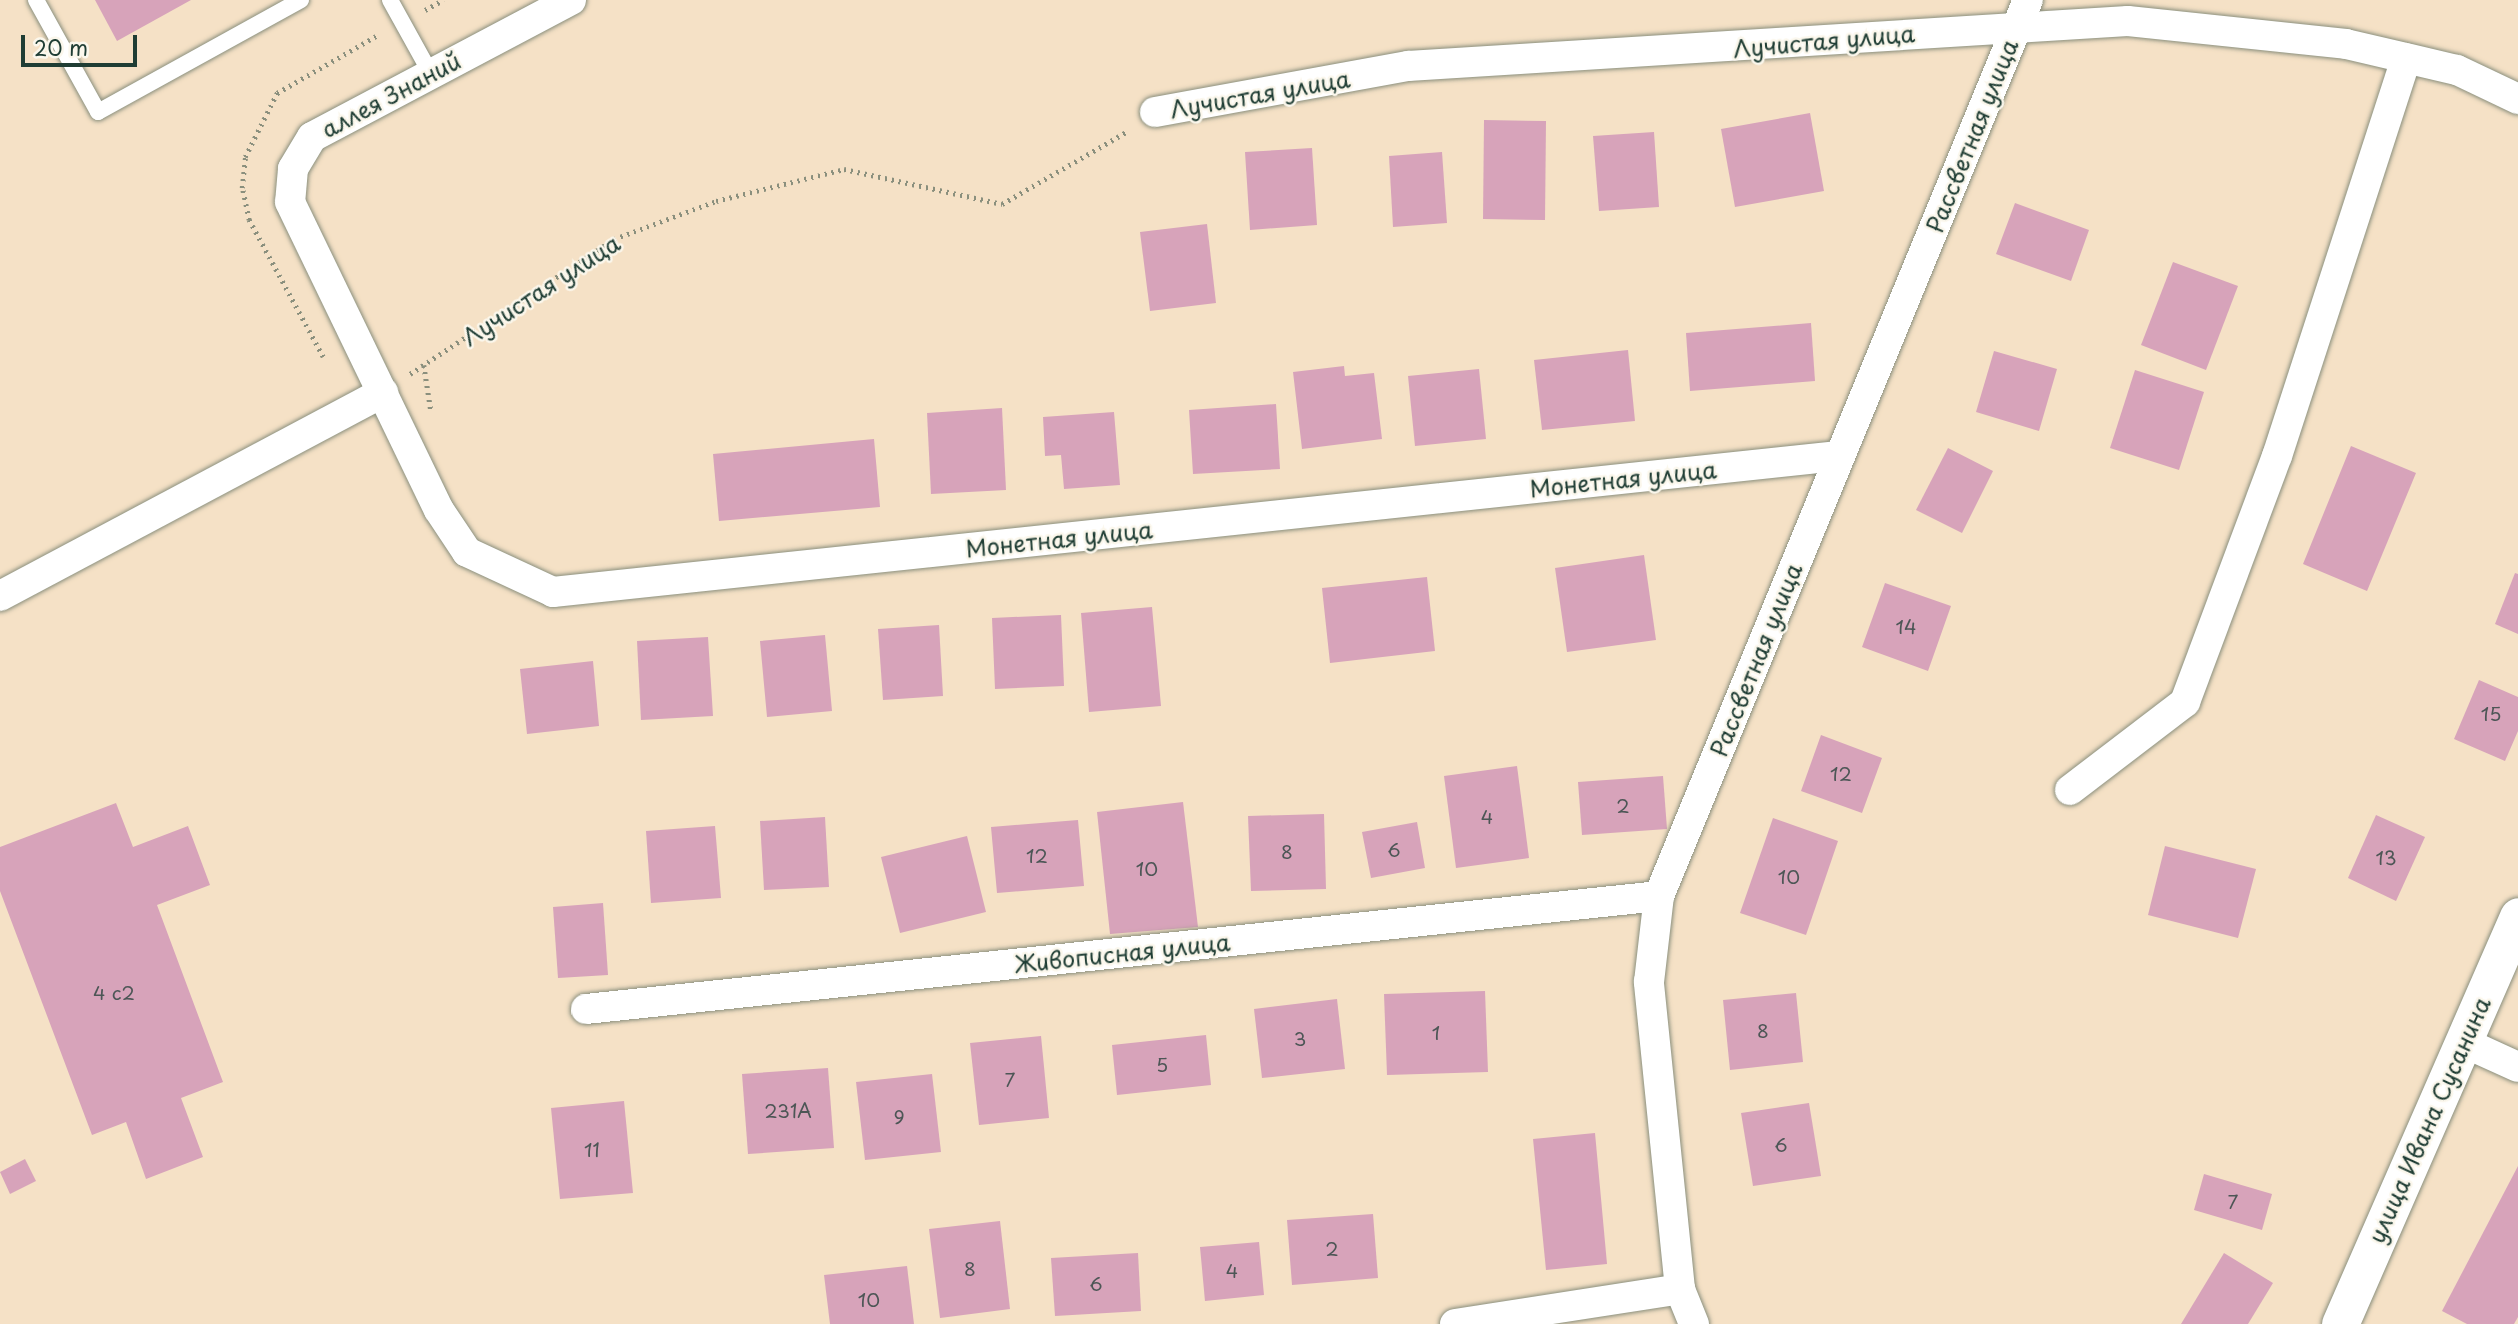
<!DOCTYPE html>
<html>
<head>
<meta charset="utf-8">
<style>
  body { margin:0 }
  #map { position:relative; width:2518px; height:1324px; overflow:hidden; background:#f5e1c6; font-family:"Playpen Sans",sans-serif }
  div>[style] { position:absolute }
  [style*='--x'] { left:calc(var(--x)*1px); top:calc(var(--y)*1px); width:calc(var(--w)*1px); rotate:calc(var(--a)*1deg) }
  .building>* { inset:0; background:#d7a3ba }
  .path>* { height:4.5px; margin-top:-2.25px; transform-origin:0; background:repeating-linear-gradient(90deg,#8a8f7d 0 2px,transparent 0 7px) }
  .roads { filter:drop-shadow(0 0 2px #8a8f7d) drop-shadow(0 0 2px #8a8f7d) }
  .service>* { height:16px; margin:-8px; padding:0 8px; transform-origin:8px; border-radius:8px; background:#fff }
  .minor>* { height:30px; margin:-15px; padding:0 15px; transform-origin:15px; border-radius:15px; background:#fff }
  .tertiary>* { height:37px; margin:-18.5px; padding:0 18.5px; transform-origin:18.5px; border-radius:18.5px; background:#fff }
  span { translate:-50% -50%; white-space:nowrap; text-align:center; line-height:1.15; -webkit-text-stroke:5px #fbf7ec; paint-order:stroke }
  .number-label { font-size:19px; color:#4d5656 }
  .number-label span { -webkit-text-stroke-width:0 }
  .street-label { font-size:23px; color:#1f3d34 }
  .scale { position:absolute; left:21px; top:35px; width:116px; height:32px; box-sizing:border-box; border:4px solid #1f3d34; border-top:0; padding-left:9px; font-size:21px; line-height:24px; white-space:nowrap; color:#1f3d34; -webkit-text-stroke:5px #fbf7ec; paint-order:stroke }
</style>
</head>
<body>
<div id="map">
  <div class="building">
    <div style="clip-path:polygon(95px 0,191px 0,117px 41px)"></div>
    <div style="clip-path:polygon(1810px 113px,1824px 191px,1735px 207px,1721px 129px)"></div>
    <div style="clip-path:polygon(1484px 120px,1546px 121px,1545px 220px,1483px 219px)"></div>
    <div style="clip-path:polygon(1654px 132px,1659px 207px,1599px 211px,1593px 136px)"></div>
    <div style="clip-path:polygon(1312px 148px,1317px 225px,1250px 230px,1245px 152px)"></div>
    <div style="clip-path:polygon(1442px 152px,1447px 223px,1393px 227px,1389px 156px)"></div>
    <div style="clip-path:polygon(2015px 203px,2089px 230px,2071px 281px,1996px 254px)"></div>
    <div style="clip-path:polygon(1207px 224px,1216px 303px,1150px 311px,1140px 232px)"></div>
    <div style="clip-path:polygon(2173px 262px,2238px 286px,2206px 370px,2141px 345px)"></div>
    <div style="clip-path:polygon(1811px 323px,1815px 381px,1690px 391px,1686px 333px)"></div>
    <div style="clip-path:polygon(1628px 350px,1635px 421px,1542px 430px,1534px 360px)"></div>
    <div style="clip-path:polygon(1994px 351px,2057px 369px,2039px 431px,1976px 412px)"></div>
    <div style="clip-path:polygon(1344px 366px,1345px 376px,1374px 373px,1382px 439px,1302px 449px,1293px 372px)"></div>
    <div style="clip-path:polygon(1479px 369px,1486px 439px,1415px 446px,1408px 376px)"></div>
    <div style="clip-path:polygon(2135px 370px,2204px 392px,2179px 470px,2110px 448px)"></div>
    <div style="clip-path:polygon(1276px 404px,1280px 469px,1193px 474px,1189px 410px)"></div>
    <div style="clip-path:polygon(1002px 408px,1006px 490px,931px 494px,927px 413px)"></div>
    <div style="clip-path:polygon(1114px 412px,1120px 485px,1064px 489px,1061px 455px,1045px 456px,1043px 417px)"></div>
    <div style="clip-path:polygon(874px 439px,880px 507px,719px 521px,713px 454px)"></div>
    <div style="clip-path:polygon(2351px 446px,2416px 473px,2367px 591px,2303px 564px)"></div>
    <div style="clip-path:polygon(1948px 448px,1993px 471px,1962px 533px,1916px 510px)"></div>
    <div style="clip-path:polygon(1644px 555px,1656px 640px,1567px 652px,1555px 568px)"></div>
    <div style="clip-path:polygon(2515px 573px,2518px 574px,2518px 634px,2495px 624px)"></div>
    <div style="clip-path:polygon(1427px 577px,1435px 651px,1330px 663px,1322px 588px)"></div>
    <div style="clip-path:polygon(1885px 583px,1951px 606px,1928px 671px,1862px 647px)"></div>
    <div style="clip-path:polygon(1152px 607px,1161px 706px,1089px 712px,1081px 613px)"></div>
    <div style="clip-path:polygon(1061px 615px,1064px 686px,995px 689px,992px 618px)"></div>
    <div style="clip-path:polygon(939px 625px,943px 696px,883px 700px,878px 629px)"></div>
    <div style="clip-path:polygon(825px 635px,832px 711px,767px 717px,760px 641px)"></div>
    <div style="clip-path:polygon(708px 637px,713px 716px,641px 720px,637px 641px)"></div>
    <div style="clip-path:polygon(593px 661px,599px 726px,527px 734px,520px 669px)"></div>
    <div style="clip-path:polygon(2479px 680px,2518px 697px,2518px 731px,2505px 761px,2454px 739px)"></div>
    <div style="clip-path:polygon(1821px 735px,1882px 758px,1862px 813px,1801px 791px)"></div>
    <div style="clip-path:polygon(1517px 766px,1529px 858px,1456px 868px,1444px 776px)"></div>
    <div style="clip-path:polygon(1663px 776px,1667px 829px,1582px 835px,1578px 782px)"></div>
    <div style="clip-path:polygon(1183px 802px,1198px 927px,1110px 934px,1097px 812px)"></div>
    <div style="clip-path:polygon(116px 803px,133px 847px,188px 826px,210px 885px,157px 905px,223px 1082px,181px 1098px,203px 1157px,146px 1179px,126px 1122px,92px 1135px,0 891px,0 847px)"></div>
    <div style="clip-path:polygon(1324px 814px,1326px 889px,1251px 891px,1248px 816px)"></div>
    <div style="clip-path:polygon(2376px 815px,2425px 837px,2396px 901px,2348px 878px)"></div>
    <div style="clip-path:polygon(825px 817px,829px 887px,764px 890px,760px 821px)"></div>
    <div style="clip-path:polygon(1773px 818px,1838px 841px,1806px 935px,1740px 913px)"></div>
    <div style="clip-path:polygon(1078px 820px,1084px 886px,997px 893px,991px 827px)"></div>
    <div style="clip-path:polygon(1417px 822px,1425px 868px,1371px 878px,1362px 832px)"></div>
    <div style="clip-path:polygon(715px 826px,721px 898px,651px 903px,646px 831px)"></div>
    <div style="clip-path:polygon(967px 836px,986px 912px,900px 933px,881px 857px)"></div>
    <div style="clip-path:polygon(2165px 846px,2256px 869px,2238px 938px,2148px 915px)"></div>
    <div style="clip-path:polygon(603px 903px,608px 975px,558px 978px,553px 907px)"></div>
    <div style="clip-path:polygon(1485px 991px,1488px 1072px,1387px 1075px,1384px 994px)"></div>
    <div style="clip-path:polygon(1796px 993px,1803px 1062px,1730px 1070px,1723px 1000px)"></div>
    <div style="clip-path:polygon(1337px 999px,1345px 1069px,1262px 1078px,1254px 1009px)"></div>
    <div style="clip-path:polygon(1206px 1035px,1211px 1085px,1117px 1095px,1112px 1045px)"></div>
    <div style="clip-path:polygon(1041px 1036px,1049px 1118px,979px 1125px,970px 1043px)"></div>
    <div style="clip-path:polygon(828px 1068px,834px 1148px,748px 1154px,742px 1074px)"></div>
    <div style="clip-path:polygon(932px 1074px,941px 1152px,865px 1160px,856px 1082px)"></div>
    <div style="clip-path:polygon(624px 1101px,633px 1193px,560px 1199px,551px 1108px)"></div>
    <div style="clip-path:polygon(1809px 1103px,1821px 1176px,1753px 1186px,1741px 1113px)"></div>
    <div style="clip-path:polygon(1595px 1133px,1607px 1264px,1546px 1270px,1533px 1139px)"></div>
    <div style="clip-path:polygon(25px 1159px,36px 1181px,10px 1194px,0 1172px)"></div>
    <div style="clip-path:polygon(2518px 1166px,2518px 1317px,2514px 1324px,2467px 1324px,2442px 1311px)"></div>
    <div style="clip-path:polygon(2204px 1174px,2272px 1194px,2262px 1230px,2194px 1210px)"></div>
    <div style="clip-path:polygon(1373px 1214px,1378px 1278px,1292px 1285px,1287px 1220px)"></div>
    <div style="clip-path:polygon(1000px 1221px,1010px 1309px,940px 1318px,929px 1229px)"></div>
    <div style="clip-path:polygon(1259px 1242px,1264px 1295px,1205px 1301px,1200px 1247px)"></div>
    <div style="clip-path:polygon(1138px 1253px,1141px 1311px,1055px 1316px,1051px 1258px)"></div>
    <div style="clip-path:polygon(2224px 1253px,2273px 1283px,2248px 1324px,2181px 1324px)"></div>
    <div style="clip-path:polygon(907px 1266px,914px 1324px,830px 1324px,824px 1275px)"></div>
  </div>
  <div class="path">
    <div style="--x:425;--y:10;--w:21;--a:-29"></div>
    <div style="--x:323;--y:357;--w:156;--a:-118.4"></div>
    <div style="--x:249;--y:220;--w:33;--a:-102"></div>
    <div style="--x:242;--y:188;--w:31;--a:-84"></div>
    <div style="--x:245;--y:157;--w:72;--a:-63.4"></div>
    <div style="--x:277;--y:93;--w:116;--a:-29.9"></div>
    <div style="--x:424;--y:365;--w:47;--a:81.3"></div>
    <div style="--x:410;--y:374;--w:245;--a:-33.5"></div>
    <div style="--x:614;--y:239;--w:109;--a:-20.4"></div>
    <div style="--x:716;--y:201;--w:132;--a:-14"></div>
    <div style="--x:844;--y:169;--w:162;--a:12.5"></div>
    <div style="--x:1002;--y:204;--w:146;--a:-30.1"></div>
  </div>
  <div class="roads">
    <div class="service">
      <div style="--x:36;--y:0;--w:128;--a:61"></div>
      <div style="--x:98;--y:112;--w:232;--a:-28.9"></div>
      <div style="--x:390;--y:0;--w:85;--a:61"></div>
    </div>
    <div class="minor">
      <div style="--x:571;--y:0;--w:293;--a:152.1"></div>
      <div style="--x:312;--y:137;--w:37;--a:121"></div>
      <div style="--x:293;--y:169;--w:33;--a:95"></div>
      <div style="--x:290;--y:202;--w:342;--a:64.2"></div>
      <div style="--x:439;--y:510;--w:50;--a:56.3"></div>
      <div style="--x:467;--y:552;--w:95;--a:24.9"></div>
      <div style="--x:553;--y:592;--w:1293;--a:-6.04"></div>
      <div style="--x:1155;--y:112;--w:257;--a:-10.3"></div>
      <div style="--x:1408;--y:66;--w:721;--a:-3.58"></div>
      <div style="--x:2128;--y:21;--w:219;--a:6"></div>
      <div style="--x:2346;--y:44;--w:114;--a:13.2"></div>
      <div style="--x:2457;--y:70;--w:68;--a:25.4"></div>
      <div style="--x:0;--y:596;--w:434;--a:-28"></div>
      <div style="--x:2070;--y:790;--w:145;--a:-37.4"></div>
      <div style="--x:2185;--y:702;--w:263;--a:-69.5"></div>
      <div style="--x:2277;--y:456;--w:418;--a:-72"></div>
      <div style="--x:586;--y:1009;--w:1079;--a:-6.01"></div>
      <div style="--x:2463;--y:1042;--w:60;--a:24.4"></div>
      <div style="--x:1455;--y:1324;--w:228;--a:-8.8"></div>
      <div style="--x:1694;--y:1324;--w:38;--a:-112"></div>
      <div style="--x:1680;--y:1289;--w:309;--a:-95.8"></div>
      <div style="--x:1649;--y:982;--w:87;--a:-83.4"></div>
      <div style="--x:1659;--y:896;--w:969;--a:-67.62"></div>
    </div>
    <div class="tertiary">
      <div style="--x:2340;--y:1324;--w:445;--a:-66.4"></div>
    </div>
  </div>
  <div class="number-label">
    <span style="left:1906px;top:627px">14</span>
    <span style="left:2491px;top:714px">15</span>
    <span style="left:1841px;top:774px">12</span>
    <span style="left:1623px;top:806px">2</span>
    <span style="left:1487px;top:817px">4</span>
    <span style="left:1394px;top:850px">6</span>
    <span style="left:1287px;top:852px">8</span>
    <span style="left:1037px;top:856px">12</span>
    <span style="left:2386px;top:858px">13</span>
    <span style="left:1147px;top:869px">10</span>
    <span style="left:1789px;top:877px">10</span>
    <span style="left:114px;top:993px">4 с2</span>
    <span style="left:1763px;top:1031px">8</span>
    <span style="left:1436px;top:1033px">1</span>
    <span style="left:1300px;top:1039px">3</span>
    <span style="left:1162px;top:1065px">5</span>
    <span style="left:1010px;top:1080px">7</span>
    <span style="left:788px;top:1111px">231А</span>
    <span style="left:899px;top:1117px">9</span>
    <span style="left:1781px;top:1145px">6</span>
    <span style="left:592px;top:1150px">11</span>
    <span style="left:2233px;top:1202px">7</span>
    <span style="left:1332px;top:1249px">2</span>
    <span style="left:970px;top:1269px">8</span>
    <span style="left:1232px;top:1271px">4</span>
    <span style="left:1096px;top:1284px">6</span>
    <span style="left:869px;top:1300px">10</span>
  </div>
  <div class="street-label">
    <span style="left:1824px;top:41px;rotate:-5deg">Лучистая улица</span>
    <span style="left:1260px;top:94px;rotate:-10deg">Лучистая улица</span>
    <span style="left:391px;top:95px;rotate:-28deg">аллея Знаний</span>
    <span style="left:1972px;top:136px;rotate:-68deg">Рассветная улица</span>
    <span style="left:541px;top:290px;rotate:-33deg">Лучистая улица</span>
    <span style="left:1623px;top:479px;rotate:-6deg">Монетная улица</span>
    <span style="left:1059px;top:539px;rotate:-6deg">Монетная улица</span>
    <span style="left:1756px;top:660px;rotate:-68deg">Рассветная улица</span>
    <span style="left:1122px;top:953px;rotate:-6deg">Живописная улица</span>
    <span style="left:2429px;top:1120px;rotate:-66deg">улица Ивана Сусанина</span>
  </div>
  <div class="scale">20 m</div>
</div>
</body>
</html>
